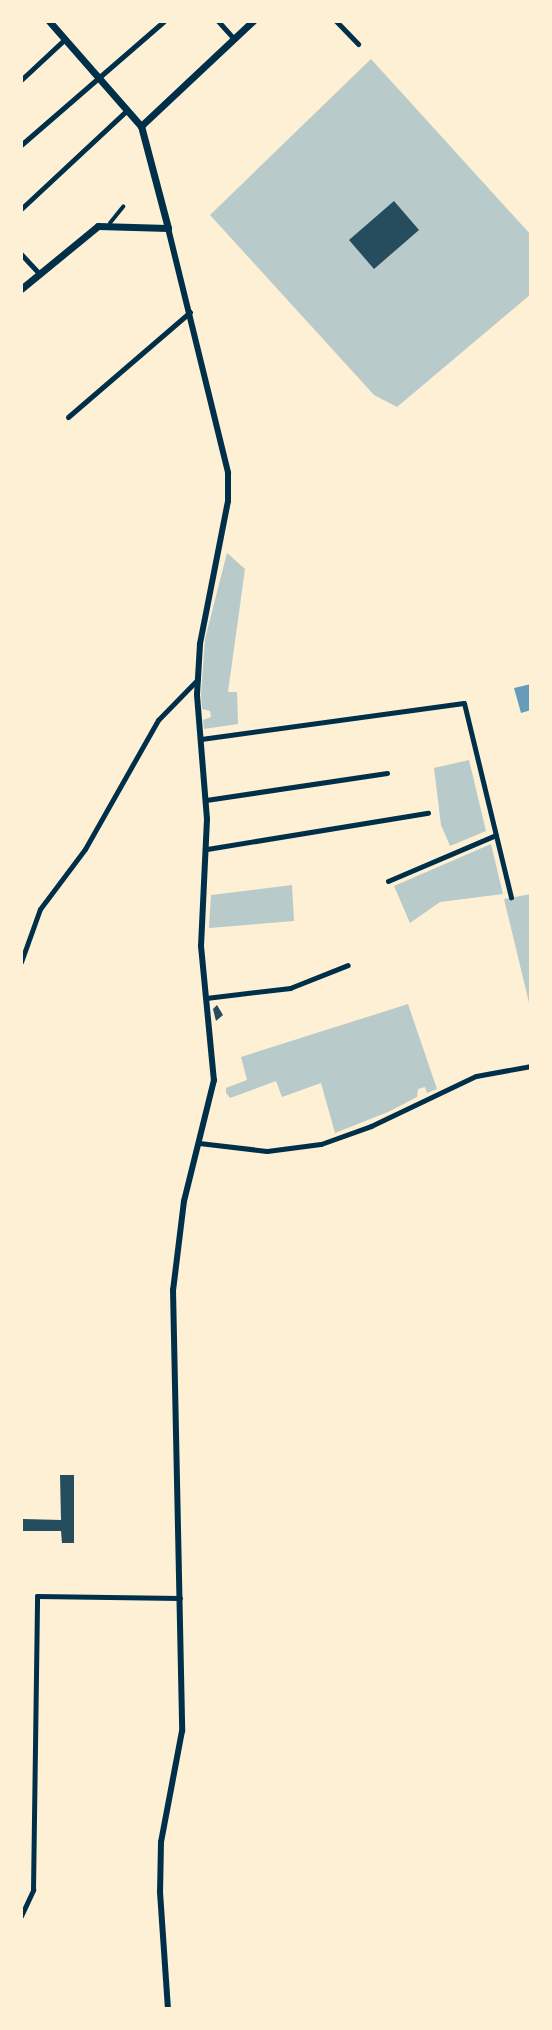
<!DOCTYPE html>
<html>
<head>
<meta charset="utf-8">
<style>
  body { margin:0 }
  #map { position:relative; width:552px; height:2030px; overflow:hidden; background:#fdf0d5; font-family:"Golos Text",sans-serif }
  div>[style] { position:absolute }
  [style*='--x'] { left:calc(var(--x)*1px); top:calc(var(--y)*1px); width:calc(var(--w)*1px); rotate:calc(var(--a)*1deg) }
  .green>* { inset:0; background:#b9caca }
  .water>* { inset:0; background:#669bbc }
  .building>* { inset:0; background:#264d5e }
  .pedestrian>* { height:3.5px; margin:-1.75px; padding:0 1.75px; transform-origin:1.75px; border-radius:1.75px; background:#003049 }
  .minor>* { height:5px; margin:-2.5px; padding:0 2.5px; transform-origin:2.5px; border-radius:2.5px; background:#003049 }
  .tertiary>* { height:6px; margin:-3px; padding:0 3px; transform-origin:3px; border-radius:3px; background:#003049 }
  .secondary>* { height:7px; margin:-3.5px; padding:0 3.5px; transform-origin:3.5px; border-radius:3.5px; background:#003049 }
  span { translate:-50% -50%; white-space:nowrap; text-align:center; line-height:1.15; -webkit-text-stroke:7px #fdf0d5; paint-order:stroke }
  .frame { position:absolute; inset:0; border:23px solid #fdf0d5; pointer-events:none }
</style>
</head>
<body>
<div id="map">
  <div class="green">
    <div style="clip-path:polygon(371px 59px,531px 235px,531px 294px,397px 407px,374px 395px,210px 215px)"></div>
    <div style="clip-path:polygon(227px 553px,245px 569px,228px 692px,237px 692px,238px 724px,204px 729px,203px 720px,211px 717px,210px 711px,202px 709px,201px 694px,205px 639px)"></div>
    <div style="clip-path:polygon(469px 760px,486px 831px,450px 846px,441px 825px,434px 768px)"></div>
    <div style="clip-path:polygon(491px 844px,503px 894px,440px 902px,410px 923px,394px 886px)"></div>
    <div style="clip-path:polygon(292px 885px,294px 921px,209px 928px,211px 895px)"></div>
    <div style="clip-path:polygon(531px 894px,531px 1011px,504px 899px)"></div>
    <div style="clip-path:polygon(408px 1004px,437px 1089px,427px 1093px,425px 1087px,418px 1089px,417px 1097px,388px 1112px,335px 1133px,321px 1083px,282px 1097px,276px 1081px,230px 1098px,226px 1093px,226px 1088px,247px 1080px,241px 1057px)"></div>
  </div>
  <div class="water">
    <div style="clip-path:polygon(531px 684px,531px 710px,521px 713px,514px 688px)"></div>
  </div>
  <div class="building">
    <div style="clip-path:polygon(394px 201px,419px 230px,374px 269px,349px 240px)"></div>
    <div style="clip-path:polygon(217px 1005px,223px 1015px,216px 1021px,213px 1009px)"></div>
    <div style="clip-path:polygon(60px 1475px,74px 1475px,74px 1543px,62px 1543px,61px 1531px,23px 1531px,23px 1519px,61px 1520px)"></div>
  </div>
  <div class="pedestrian">
    <div style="--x:110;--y:223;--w:21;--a:-51"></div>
  </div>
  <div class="minor">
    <div style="--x:218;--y:21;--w:24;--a:48"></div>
    <div style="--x:336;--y:21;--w:32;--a:46"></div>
    <div style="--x:21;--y:80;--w:60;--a:-43"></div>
    <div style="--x:21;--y:145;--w:189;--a:-40.9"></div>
    <div style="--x:21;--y:209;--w:145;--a:-43"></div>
    <div style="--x:21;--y:254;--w:26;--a:47"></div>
    <div style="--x:68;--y:417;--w:161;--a:-40.7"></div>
    <div style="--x:201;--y:739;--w:265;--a:-7.8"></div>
    <div style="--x:464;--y:703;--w:200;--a:76.4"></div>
    <div style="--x:206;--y:800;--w:183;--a:-8.5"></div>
    <div style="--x:207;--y:849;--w:224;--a:-9.3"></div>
    <div style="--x:388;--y:881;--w:117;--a:-23.1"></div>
    <div style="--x:21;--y:962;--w:56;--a:-70.3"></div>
    <div style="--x:40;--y:909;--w:75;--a:-53.1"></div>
    <div style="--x:85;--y:849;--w:148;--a:-60.5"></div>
    <div style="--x:158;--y:720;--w:57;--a:-45.7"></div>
    <div style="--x:206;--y:998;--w:85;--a:-6.8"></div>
    <div style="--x:290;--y:988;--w:62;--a:-21.6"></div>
    <div style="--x:199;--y:1143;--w:68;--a:6.7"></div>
    <div style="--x:267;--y:1151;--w:54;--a:-7.4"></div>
    <div style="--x:321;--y:1144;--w:53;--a:-19.8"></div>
    <div style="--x:371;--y:1126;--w:116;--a:-25.5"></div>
    <div style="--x:476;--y:1076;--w:56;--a:-10.3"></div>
    <div style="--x:21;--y:1916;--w:29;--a:-65"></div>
    <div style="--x:33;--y:1890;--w:294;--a:-89.2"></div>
    <div style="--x:37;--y:1596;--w:143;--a:0.8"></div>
  </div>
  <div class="tertiary">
    <div style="--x:168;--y:228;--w:252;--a:76.2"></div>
    <div style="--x:228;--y:473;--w:28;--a:90"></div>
    <div style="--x:228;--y:501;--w:146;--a:101.1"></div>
    <div style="--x:200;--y:644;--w:51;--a:93.4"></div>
    <div style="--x:197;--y:695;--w:124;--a:85.4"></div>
    <div style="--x:207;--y:819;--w:127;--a:92.7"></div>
    <div style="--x:201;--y:946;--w:135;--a:84.5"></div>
    <div style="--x:214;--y:1080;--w:125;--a:103.9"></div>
    <div style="--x:184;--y:1201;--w:90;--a:97"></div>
    <div style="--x:173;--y:1290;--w:441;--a:88.8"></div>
    <div style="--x:182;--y:1731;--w:113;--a:100.7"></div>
    <div style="--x:161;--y:1842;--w:50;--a:91.1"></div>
    <div style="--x:160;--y:1892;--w:117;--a:86.1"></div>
  </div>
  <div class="secondary">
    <div style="--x:49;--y:21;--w:140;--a:48.8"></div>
    <div style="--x:141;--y:126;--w:154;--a:-43.2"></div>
    <div style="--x:21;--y:289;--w:99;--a:-39.3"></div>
    <div style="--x:98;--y:226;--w:70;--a:1.6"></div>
    <div style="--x:168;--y:228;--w:106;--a:-104.8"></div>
  </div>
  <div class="frame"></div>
</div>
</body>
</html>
